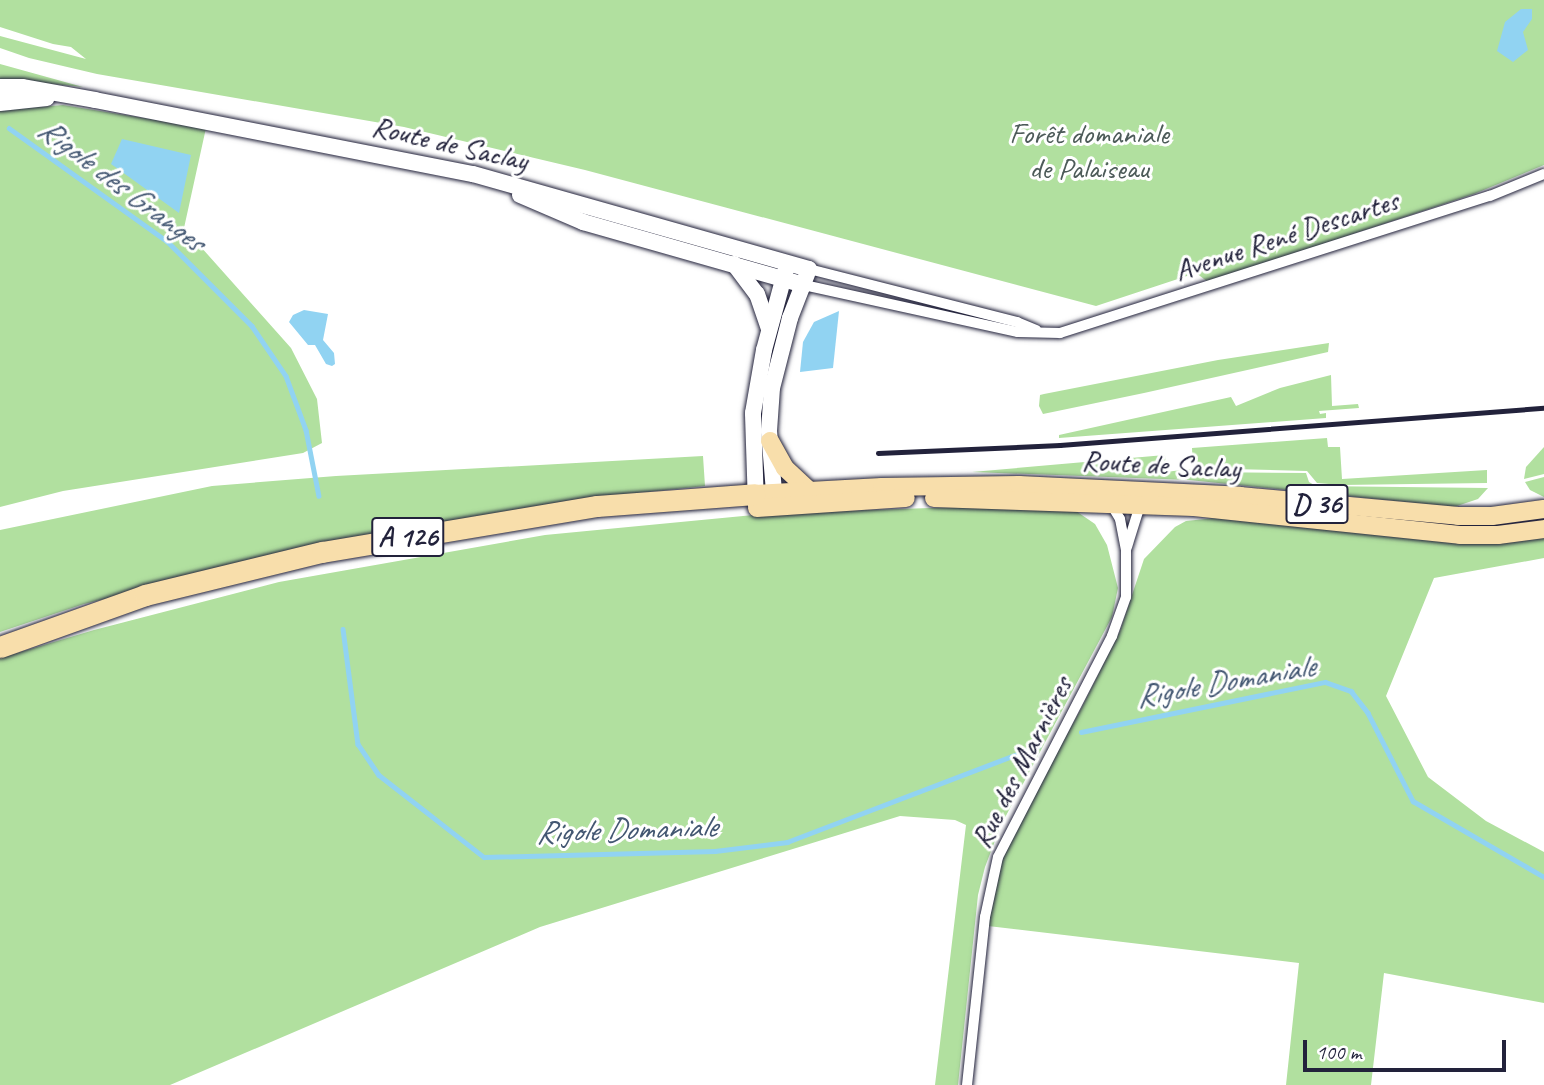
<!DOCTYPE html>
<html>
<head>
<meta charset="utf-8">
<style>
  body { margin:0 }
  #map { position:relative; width:1544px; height:1085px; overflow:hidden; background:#fff; font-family:Caveat,sans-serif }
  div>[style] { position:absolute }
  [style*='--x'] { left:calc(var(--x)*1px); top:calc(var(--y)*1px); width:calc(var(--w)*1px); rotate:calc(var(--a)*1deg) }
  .green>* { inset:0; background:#b1e09f }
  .water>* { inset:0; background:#91d3f2 }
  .stream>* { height:4.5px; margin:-2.25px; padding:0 2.25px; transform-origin:2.25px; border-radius:2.25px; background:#91d3f2 }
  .roads { filter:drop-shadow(0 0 2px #22223b) drop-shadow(0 0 2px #22223b) }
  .minor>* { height:10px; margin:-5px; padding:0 5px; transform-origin:5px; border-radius:5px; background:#fff }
  .secondary>* { height:16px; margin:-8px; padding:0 8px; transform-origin:8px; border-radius:8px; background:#fff }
  .primary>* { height:18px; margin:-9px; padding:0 9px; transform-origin:9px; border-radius:9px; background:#f8deab }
  .motorway>* { height:21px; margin:-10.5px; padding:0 10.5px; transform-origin:10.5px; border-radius:10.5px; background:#f8deab }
  .rail>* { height:4.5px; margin:-2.25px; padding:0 2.25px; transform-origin:2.25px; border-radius:2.25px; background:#22223b }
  span { translate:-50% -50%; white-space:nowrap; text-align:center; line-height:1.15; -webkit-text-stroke:6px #fff; paint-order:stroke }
  .shield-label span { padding:2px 5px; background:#fff; border:2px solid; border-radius:5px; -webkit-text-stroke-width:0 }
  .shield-label { font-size:28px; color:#22223b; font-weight:700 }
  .park-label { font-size:30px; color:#4d5b59 }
  .street-label { font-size:30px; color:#22223b }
  .water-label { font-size:32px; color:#435772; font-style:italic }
  .scale { position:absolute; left:1303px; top:1040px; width:203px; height:32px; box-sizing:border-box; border:4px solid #22223b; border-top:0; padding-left:9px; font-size:21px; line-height:24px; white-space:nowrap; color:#22223b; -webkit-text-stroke:5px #fff; paint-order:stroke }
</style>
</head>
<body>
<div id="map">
  <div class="green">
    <div style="clip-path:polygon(0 0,1544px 0,1544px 165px,1474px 194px,1208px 282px,1196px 273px,1096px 306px,585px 170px,404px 127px,97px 74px,29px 58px,0 48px,0 36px,86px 59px,71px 47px,53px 44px,0 27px)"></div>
    <div style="clip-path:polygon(0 64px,83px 87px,20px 81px,0 83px)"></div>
    <div style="clip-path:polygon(63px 105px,206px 128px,184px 228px,291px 348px,317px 399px,322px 443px,303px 453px,63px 491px,0 507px,0 110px)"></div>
    <div style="clip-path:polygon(1329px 343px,1328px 352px,1144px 393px,1043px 414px,1039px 406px,1040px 395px,1044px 394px,1218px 360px)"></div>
    <div style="clip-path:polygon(1331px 375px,1332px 406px,1358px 404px,1359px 408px,1319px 411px,1320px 414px,1326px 413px,1326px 418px,1059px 438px,1059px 435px,1231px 397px,1236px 406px,1280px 388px)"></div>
    <div style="clip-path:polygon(1327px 438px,1328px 447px,1340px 447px,1342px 479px,1487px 470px,1487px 483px,1341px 485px,1317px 483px,1307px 471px,1193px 468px,1192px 448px)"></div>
    <div style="clip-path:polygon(1544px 447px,1544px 474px,1524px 479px,1526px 467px)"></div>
    <div style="clip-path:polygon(1165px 455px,1166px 472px,1189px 469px,1199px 472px,1306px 473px,1309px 482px,1316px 486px,1488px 488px,1478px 499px,1454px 507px,1189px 480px,972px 472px)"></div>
    <div style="clip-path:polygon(703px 456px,705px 486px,580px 499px,350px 539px,84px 604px,0 632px,0 530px,212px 486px,336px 476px)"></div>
    <div style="clip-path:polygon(1544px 477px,1544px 497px,1530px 490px,1525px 482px)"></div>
    <div style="clip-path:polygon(961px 507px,1076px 511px,1095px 524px,1107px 545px,1118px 588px,1112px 617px,1001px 825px,985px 867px,978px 895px,958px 1085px,935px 1085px,966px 825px,955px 820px,900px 816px,540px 927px,170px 1085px,0 1085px,0 658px,94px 630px,279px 582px,545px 535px,775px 513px)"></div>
    <div style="clip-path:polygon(1215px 518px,1496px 541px,1544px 538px,1544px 558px,1434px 578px,1386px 696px,1428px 777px,1486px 821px,1544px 852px,1544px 1003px,1384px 973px,1371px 1085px,1286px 1085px,1299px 963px,988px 926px,1001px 864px,1015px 828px,1081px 709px,1120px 631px,1144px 559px,1175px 527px,1186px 521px)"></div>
  </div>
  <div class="water">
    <div style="clip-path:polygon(1521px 9px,1532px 9px,1532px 19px,1523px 32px,1528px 50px,1513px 62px,1497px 51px,1505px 22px)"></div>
    <div style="clip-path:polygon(122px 139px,191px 155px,179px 213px,111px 164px)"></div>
    <div style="clip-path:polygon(304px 310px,328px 314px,323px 340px,334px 353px,335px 364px,332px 366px,326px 364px,315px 345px,308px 345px,289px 322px,293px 315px)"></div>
    <div style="clip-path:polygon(839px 311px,833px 368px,800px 372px,803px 342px,814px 322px)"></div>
  </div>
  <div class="stream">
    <div style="--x:9;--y:128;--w:194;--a:35.6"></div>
    <div style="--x:167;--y:241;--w:120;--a:45"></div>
    <div style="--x:252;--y:326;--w:60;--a:55.8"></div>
    <div style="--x:286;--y:376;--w:58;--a:69.7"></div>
    <div style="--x:306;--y:430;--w:67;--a:78.9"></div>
    <div style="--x:343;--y:629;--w:116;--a:82.6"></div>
    <div style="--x:358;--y:744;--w:37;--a:56"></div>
    <div style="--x:379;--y:775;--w:133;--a:38"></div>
    <div style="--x:484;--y:857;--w:231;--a:-1.5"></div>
    <div style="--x:715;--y:851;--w:73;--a:-7.1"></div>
    <div style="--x:787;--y:842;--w:269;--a:-20.9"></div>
    <div style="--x:1081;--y:732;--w:249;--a:-11.6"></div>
    <div style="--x:1325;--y:682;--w:28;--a:19"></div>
    <div style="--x:1351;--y:691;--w:28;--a:52"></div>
    <div style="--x:1368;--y:713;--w:99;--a:62.9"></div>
    <div style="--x:1413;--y:801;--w:151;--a:30.1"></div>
  </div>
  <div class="roads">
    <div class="minor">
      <div style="--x:809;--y:269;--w:215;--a:14.3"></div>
      <div style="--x:1017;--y:322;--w:21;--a:23"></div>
      <div style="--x:804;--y:285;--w:219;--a:12.4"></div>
      <div style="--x:1018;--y:332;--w:42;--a:1.4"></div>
      <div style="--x:1060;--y:333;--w:451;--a:-17.7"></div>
      <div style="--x:1490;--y:196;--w:58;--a:-22.2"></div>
      <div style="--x:1127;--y:547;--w:47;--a:-72.7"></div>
      <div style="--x:967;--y:1085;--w:169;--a:-83.9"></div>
      <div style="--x:985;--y:917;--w:61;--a:-77.8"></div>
      <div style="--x:998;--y:857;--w:249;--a:-62.7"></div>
      <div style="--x:1112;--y:636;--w:41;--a:-70.3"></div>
      <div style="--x:1126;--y:597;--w:47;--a:-90"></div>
      <div style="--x:1126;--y:550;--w:32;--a:-101"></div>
      <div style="--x:1120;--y:519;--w:21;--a:-121"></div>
    </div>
    <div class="secondary">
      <div style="--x:0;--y:87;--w:22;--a:0"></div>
      <div style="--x:22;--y:87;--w:74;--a:10.1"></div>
      <div style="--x:95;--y:100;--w:385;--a:11.1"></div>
      <div style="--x:473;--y:174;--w:349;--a:15.8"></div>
      <div style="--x:809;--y:269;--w:53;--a:111.2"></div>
      <div style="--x:790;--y:318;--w:72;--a:104.4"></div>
      <div style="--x:772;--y:388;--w:43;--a:94"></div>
      <div style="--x:769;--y:431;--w:73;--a:85.3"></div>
      <div style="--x:0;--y:103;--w:47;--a:-6.1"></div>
      <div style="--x:520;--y:195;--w:69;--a:23.2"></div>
      <div style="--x:583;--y:222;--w:230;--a:15.9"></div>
      <div style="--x:734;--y:264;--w:38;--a:53"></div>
      <div style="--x:757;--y:294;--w:36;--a:71"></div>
      <div style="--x:756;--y:505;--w:92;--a:-91.9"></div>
      <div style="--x:753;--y:413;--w:64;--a:-80.1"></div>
      <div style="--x:764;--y:350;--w:84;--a:-74.8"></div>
    </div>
    <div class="primary">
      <div style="--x:770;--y:441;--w:31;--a:61"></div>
      <div style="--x:785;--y:468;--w:33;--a:43"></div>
      <div style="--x:755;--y:494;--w:127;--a:-3.2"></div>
      <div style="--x:882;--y:487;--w:137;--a:-0.8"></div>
      <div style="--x:1019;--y:485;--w:221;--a:2.8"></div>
      <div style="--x:1240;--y:496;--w:219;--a:5.2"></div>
      <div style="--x:1458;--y:516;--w:34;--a:0"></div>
      <div style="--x:1492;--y:516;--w:52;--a:-7.7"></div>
      <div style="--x:934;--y:498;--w:260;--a:2"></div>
      <div style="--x:1194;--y:507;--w:267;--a:6"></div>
      <div style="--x:1460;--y:535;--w:38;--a:0"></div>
      <div style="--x:1498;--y:535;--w:46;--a:-7.4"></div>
      <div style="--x:757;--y:508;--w:149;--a:-3.8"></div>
    </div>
    <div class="motorway">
      <div style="--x:0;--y:647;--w:154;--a:-19.7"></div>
      <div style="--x:145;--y:595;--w:182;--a:-13.7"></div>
      <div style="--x:322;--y:552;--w:279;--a:-9.5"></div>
      <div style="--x:597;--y:506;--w:158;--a:-4.3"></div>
    </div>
  </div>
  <div class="rail">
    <div style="--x:878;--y:453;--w:182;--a:-2.5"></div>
    <div style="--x:1060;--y:445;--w:485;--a:-4.4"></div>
  </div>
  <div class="shield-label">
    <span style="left:1317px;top:504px">D 36</span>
    <span style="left:408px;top:537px">A 126</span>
  </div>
  <div class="park-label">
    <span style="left:1089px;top:150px">Forêt domaniale<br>de Palaiseau</span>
  </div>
  <div class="street-label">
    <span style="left:450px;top:143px;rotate:13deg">Route de Saclay</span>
    <span style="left:1286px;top:235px;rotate:-18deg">Avenue René Descartes</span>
    <span style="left:1161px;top:464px;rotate:3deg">Route de Saclay</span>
    <span style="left:1021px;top:762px;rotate:-63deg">Rue des Marnières</span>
  </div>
  <div class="water-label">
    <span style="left:121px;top:185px;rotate:37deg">Rigole des Granges</span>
    <span style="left:1225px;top:682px;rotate:-10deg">Rigole Domaniale</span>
    <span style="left:626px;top:830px;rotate:-2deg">Rigole Domaniale</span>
  </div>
  <div class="scale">100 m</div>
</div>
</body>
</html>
